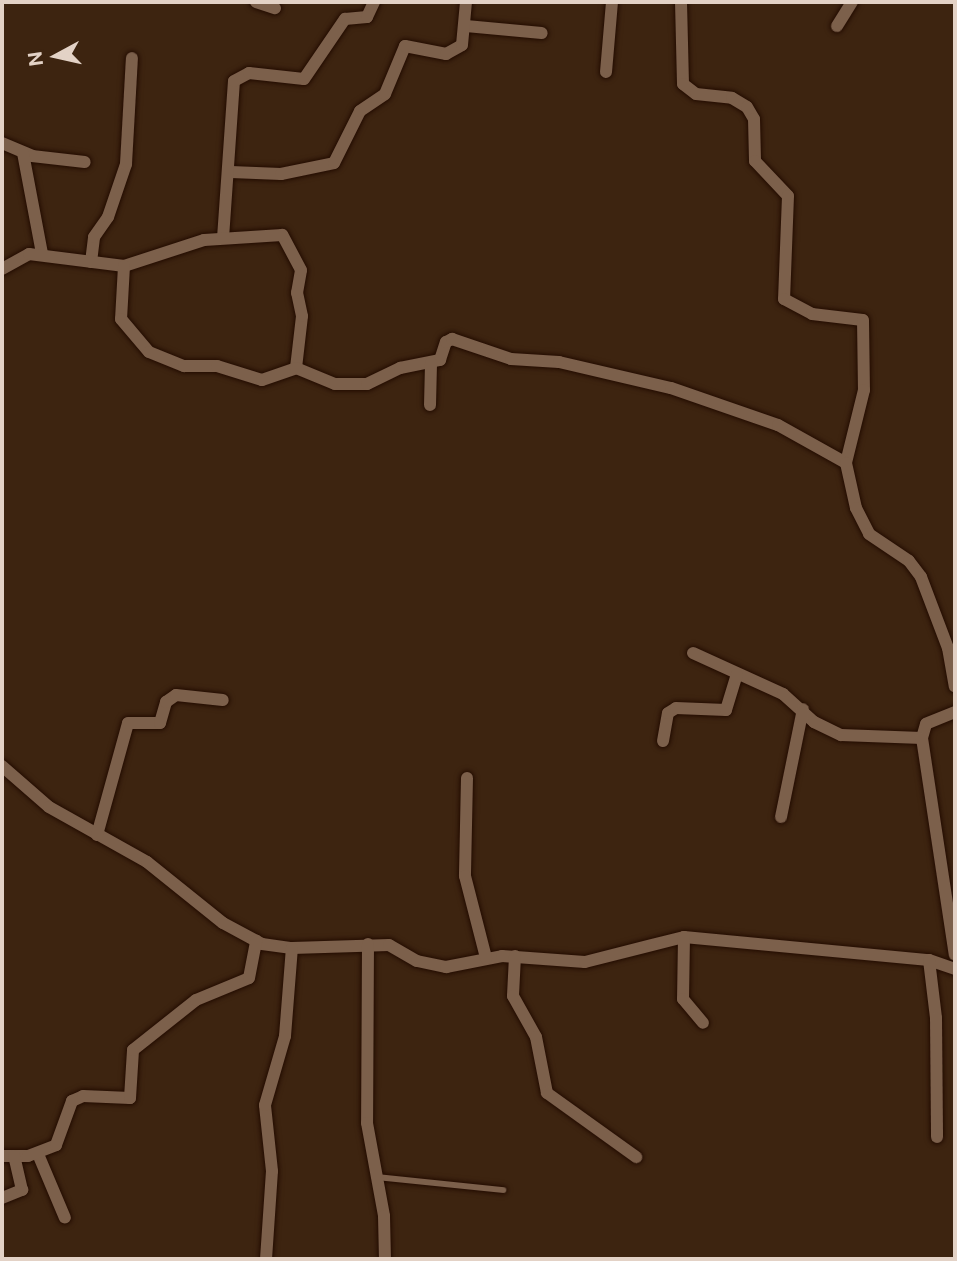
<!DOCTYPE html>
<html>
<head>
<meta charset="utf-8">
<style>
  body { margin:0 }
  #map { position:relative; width:957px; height:1261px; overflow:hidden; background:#3d2410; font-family:"Public Sans",sans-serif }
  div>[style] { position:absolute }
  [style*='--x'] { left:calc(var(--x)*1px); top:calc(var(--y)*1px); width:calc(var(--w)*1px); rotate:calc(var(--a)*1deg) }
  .roads { filter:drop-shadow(0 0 2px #230c00) drop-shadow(0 0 2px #230c00) }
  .lane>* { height:6px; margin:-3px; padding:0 3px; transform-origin:3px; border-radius:3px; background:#7c604b }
  .street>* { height:12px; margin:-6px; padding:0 6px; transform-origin:6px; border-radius:6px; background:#7c604b }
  span { translate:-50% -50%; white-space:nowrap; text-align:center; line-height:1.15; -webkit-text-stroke:5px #3d2410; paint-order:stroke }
  .frame { position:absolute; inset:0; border:4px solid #e3d2c6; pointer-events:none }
  .north { position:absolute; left:21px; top:21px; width:70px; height:70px; -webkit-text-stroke:5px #3d2410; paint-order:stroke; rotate:262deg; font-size:19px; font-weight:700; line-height:28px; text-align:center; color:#e3d2c6 }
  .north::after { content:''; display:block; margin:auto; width:24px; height:32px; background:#e3d2c6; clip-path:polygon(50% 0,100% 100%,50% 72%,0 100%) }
</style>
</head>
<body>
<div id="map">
  <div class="roads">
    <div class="lane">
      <div style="--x:377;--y:1177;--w:127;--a:5.9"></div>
    </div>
    <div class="street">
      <div style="--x:256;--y:2;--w:20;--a:18"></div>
      <div style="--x:681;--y:2;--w:82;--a:88.6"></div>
      <div style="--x:683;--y:84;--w:16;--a:38"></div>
      <div style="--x:696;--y:94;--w:36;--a:6"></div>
      <div style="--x:732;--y:98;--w:17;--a:31"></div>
      <div style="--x:747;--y:107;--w:14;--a:60"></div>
      <div style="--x:754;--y:119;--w:42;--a:88.6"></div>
      <div style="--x:755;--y:161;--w:48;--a:46.7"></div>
      <div style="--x:788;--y:196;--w:103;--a:92.2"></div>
      <div style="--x:784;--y:299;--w:32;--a:28"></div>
      <div style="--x:812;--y:314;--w:51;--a:6.7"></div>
      <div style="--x:863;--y:320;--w:70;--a:89.2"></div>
      <div style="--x:864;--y:390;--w:75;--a:103.9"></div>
      <div style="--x:466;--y:26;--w:76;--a:5.3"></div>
      <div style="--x:837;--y:26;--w:28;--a:-58"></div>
      <div style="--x:606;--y:72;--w:70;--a:-85.1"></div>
      <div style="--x:2;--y:143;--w:33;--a:23"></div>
      <div style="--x:32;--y:156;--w:53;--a:6.5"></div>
      <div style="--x:23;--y:153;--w:103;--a:79.3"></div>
      <div style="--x:231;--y:172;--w:50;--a:2.3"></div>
      <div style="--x:281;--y:174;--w:54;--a:-11.7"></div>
      <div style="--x:334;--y:163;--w:58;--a:-63.4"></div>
      <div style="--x:360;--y:111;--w:30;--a:-34"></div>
      <div style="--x:385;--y:94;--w:52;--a:-67.4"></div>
      <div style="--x:405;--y:46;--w:42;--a:11"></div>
      <div style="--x:446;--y:54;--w:18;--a:-29"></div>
      <div style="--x:462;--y:45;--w:43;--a:-84.7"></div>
      <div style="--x:223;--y:238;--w:157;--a:-86"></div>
      <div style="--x:234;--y:81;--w:17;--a:-28"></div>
      <div style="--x:249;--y:73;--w:55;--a:6.2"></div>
      <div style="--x:304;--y:79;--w:73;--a:-55.7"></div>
      <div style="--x:345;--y:19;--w:22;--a:-5"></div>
      <div style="--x:367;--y:17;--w:17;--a:-65"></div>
      <div style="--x:91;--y:262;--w:25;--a:-83"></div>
      <div style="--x:94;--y:237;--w:24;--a:-55"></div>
      <div style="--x:108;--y:217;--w:56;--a:-71.2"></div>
      <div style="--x:126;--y:164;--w:106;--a:-86.8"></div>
      <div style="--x:2;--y:269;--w:31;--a:-29"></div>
      <div style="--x:29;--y:254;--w:96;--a:7.2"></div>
      <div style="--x:296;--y:368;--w:52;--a:-83.4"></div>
      <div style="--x:302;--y:316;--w:24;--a:-102"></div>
      <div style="--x:297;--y:293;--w:23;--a:-80"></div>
      <div style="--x:301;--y:270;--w:40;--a:-118"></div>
      <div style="--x:282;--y:235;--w:78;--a:176.3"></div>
      <div style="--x:204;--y:240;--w:84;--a:162"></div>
      <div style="--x:124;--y:266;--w:53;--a:93.2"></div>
      <div style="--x:121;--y:319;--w:43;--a:49.7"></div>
      <div style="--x:149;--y:352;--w:38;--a:22"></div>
      <div style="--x:184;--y:366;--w:33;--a:0"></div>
      <div style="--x:217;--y:366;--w:47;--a:17.3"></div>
      <div style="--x:262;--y:380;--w:36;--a:-19"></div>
      <div style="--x:296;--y:368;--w:42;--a:22.3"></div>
      <div style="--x:335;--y:384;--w:32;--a:0"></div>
      <div style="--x:367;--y:384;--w:37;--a:-26"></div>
      <div style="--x:400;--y:368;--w:41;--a:-11.3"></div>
      <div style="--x:440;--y:360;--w:19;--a:-72"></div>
      <div style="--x:446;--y:342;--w:7;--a:-27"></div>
      <div style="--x:452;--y:339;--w:62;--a:18.7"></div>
      <div style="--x:511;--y:359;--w:48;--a:3.6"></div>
      <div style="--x:559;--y:362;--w:115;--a:13.1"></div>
      <div style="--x:671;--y:388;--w:113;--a:19.1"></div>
      <div style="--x:778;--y:425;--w:78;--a:29.2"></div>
      <div style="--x:846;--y:463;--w:46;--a:77.5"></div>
      <div style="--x:856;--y:508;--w:29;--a:63"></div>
      <div style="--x:869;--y:534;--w:48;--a:34"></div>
      <div style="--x:909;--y:561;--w:20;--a:53"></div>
      <div style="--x:921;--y:577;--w:76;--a:69.2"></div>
      <div style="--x:948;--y:648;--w:39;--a:80"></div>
      <div style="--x:430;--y:405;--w:42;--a:-88.6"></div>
      <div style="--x:693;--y:653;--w:99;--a:24.5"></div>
      <div style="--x:783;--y:694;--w:42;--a:42.1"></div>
      <div style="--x:814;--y:722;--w:30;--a:26"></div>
      <div style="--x:841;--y:735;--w:81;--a:2.1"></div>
      <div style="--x:955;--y:712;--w:31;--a:158"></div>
      <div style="--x:926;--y:724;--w:15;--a:106"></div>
      <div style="--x:922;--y:738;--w:219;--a:81.4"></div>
      <div style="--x:663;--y:741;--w:28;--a:-80"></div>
      <div style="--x:668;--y:713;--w:9;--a:-32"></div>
      <div style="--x:676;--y:708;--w:50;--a:2.3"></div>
      <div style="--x:726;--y:710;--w:37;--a:-73"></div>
      <div style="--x:2;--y:766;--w:62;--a:41.1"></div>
      <div style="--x:49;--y:807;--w:112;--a:29.3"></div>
      <div style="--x:147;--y:862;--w:97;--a:38.8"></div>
      <div style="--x:223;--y:923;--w:44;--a:28.3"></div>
      <div style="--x:262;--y:944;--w:30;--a:8"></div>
      <div style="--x:292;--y:948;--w:97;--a:-1.8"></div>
      <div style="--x:389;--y:945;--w:32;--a:30"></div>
      <div style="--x:417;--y:961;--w:30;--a:12"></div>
      <div style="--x:446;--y:967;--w:57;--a:-11.1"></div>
      <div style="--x:502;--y:956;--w:83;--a:4.1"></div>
      <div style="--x:585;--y:962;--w:102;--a:-14.2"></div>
      <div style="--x:684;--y:937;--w:246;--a:5.4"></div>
      <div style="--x:929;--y:960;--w:28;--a:19"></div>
      <div style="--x:467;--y:778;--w:98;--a:91.2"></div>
      <div style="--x:465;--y:876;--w:85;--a:75.6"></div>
      <div style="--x:781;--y:817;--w:110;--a:-78.5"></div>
      <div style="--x:97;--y:835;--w:116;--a:-74.5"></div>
      <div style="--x:128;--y:723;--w:32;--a:0"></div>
      <div style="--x:160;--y:723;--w:22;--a:-74"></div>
      <div style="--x:166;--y:702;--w:12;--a:-35"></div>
      <div style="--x:176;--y:695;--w:47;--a:6.1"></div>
      <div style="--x:684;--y:937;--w:62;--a:90.9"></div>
      <div style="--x:683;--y:999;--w:31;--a:50"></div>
      <div style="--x:368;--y:944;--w:179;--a:90.3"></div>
      <div style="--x:367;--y:1123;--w:95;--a:79.6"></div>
      <div style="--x:384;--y:1216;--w:43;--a:88.7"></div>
      <div style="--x:515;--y:956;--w:40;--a:92.9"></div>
      <div style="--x:513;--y:996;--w:47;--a:60.7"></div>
      <div style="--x:536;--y:1037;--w:57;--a:78.9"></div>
      <div style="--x:547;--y:1093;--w:110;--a:35.7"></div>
      <div style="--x:929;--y:960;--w:58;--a:83.1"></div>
      <div style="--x:936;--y:1018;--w:119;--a:89.5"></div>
      <div style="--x:38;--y:1154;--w:69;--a:67.1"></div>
      <div style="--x:2;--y:1156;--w:26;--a:0"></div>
      <div style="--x:28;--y:1156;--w:30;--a:-21"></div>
      <div style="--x:56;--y:1145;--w:47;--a:-70"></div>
      <div style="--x:72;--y:1101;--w:12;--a:-24"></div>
      <div style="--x:83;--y:1096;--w:47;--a:2.4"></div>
      <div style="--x:130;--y:1098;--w:48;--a:-86.4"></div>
      <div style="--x:133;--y:1050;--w:80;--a:-38.4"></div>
      <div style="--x:196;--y:1000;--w:57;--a:-22.5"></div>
      <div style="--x:249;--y:978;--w:38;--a:-79"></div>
      <div style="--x:2;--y:1198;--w:22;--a:-22"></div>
      <div style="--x:22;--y:1190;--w:35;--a:-103"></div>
      <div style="--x:266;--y:1259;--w:88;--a:-86.1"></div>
      <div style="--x:272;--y:1171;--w:66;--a:-96.1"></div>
      <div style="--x:265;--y:1105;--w:72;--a:-73.8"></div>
      <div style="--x:285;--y:1036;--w:88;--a:-85.5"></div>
    </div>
  </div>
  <div class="frame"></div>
  <div class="north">N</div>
</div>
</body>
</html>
